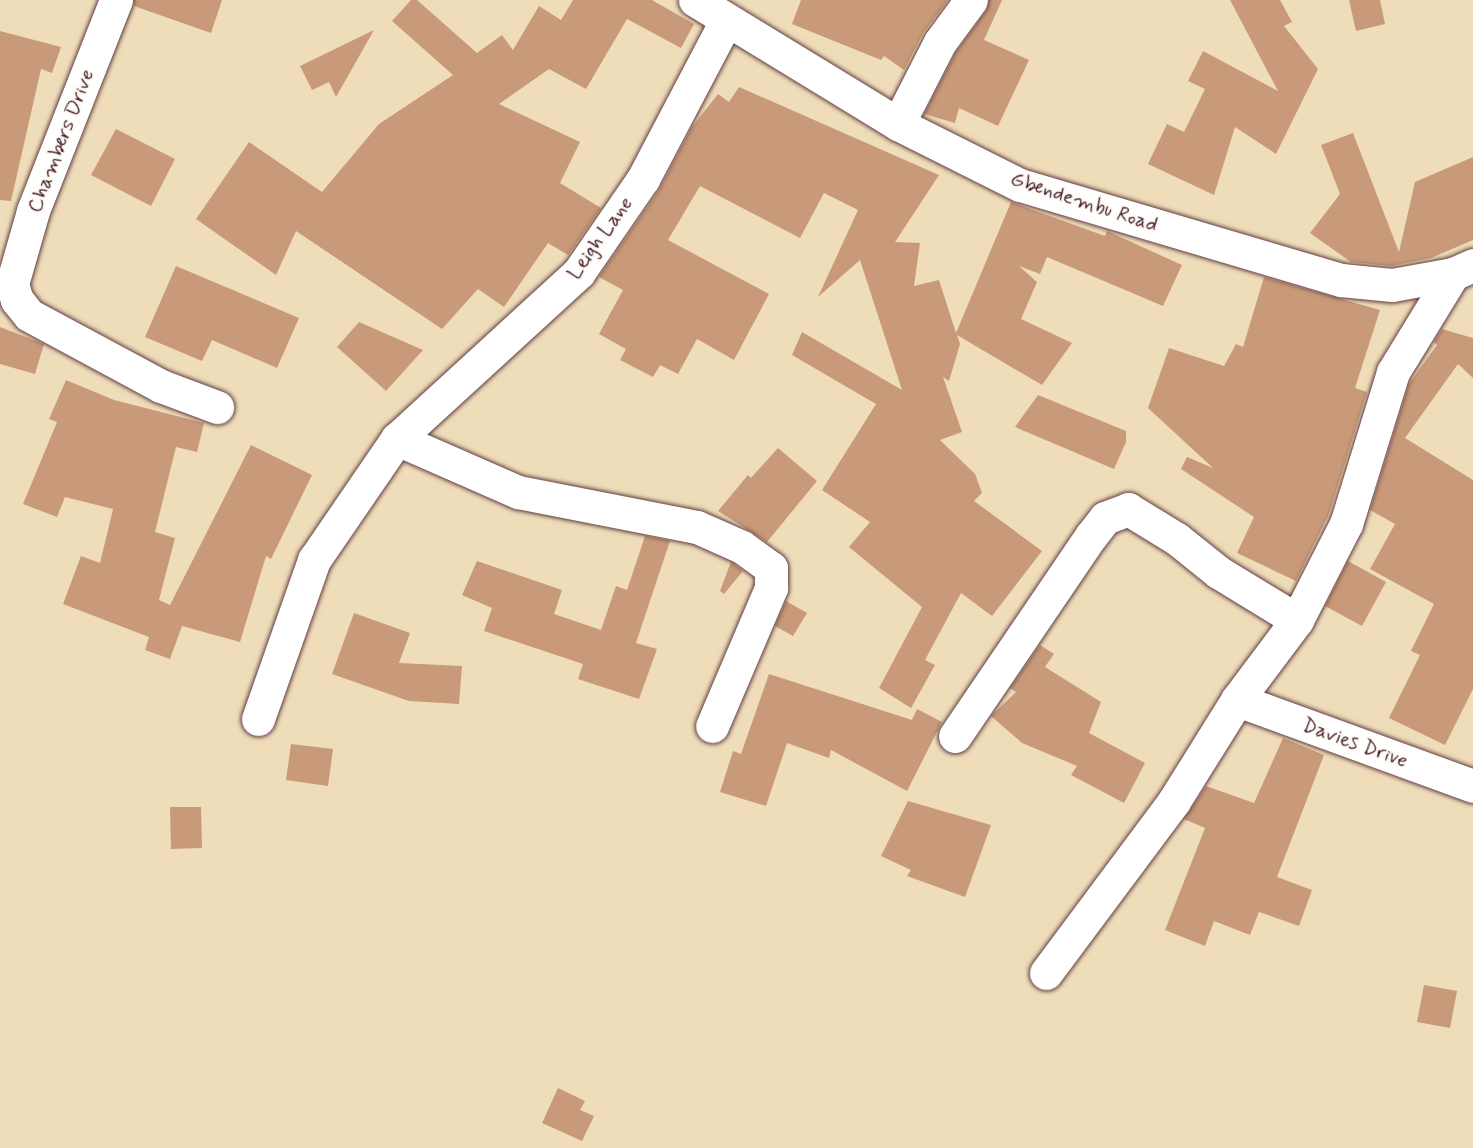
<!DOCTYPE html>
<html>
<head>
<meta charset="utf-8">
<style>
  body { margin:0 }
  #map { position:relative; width:1473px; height:1148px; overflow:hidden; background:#efddba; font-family:Mynerve,sans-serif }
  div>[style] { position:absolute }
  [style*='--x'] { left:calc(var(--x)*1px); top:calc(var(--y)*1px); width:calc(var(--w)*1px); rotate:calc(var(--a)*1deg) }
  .building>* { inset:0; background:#c89a79 }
  .roads { filter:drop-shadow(0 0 2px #633c40) drop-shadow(0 0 2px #633c40) }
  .minor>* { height:33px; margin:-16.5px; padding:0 16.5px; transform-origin:16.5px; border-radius:16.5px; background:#fff }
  span { translate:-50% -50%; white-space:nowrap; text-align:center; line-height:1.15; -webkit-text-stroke:4.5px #fdfcf7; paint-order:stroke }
  .street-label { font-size:21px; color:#4a1f2b }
</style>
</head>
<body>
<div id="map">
  <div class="building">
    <div style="clip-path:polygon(134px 0,222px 0,211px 33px,134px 6px)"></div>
    <div style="clip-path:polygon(411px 0,417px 0,477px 53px,502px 35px,513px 50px,539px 6px,561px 20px,573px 0,652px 0,694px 24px,681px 48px,627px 19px,586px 89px,549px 69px,499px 104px,580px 142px,560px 183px,601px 208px,568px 255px,548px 243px,504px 307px,478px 289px,442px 329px,296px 231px,276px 275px,196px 219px,249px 142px,322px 192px,379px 124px,453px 75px,392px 21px)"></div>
    <div style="clip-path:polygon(801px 0,948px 0,923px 33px,904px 70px,884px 56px,881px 60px,792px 24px)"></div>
    <div style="clip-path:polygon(989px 0,1002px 0,984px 40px,1029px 60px,998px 126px,959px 108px,955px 123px,924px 114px,956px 52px,986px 11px)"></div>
    <div style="clip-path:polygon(1230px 0,1280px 0,1292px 22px,1284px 26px,1318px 69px,1276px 154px,1235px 127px,1214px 195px,1148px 164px,1167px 124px,1184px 132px,1205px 89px,1188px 81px,1203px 51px,1278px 91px)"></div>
    <div style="clip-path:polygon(1349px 0,1380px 0,1385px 24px,1356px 31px)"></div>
    <div style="clip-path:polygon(374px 30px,336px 97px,329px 82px,312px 90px,300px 66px)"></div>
    <div style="clip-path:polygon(0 31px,61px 47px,52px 73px,41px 69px,11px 201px,0 200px)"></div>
    <div style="clip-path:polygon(739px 87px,939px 175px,895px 242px,920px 243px,914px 286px,939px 280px,956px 333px,1011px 202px,1105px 236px,1107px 231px,1182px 265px,1163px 306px,1047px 257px,1040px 274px,1019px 266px,1037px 282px,1021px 319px,1072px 343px,1042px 385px,957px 335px,960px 344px,949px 381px,943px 377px,962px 432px,940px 440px,975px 474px,982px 493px,974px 501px,1042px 551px,992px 616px,961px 593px,925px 660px,935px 665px,911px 708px,879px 688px,922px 607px,849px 547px,870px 522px,822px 490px,876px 404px,792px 355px,802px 332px,902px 390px,860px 260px,818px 297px,858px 210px,824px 193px,800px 238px,700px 186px,668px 240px,769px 294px,734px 360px,697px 339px,678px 374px,660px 365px,653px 377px,620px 360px,626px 349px,599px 334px,623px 290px,599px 277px,659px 190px,692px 127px,718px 94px,729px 102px)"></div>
    <div style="clip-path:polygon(116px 129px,175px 159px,151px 206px,91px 175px)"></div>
    <div style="clip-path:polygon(1353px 133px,1399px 252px,1415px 182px,1473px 157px,1473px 240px,1431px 258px,1391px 266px,1351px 262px,1310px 233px,1340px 194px,1321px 145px)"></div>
    <div style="clip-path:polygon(176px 266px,299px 318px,277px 368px,212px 340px,202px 361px,145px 337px)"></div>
    <div style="clip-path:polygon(1264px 277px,1380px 310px,1355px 388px,1367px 392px,1329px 514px,1296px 581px,1237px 553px,1254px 517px,1181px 469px,1187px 457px,1213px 468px,1148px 408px,1169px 348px,1224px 366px,1236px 344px,1243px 347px)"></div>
    <div style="clip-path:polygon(359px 322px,423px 350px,386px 391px,337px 347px)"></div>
    <div style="clip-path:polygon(0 327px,44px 344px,35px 374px,0 364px)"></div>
    <div style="clip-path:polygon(1442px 329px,1473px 338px,1473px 378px,1458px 364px,1405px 438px,1473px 480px,1473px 689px,1445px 745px,1389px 718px,1420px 655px,1411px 651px,1434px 604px,1370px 569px,1395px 524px,1370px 510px,1409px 384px,1437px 345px,1434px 342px)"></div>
    <div style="clip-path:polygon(66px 380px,114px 400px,204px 423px,197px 452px,176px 447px,155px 532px,175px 538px,159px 600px,170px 605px,251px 445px,312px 475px,271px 559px,266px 556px,240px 642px,182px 626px,170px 659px,145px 650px,149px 637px,63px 604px,81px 556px,100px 563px,113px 509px,65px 497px,57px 517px,23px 504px,57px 422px,49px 419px)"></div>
    <div style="clip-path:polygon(1038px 395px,1126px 431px,1126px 442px,1114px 469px,1015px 427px)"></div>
    <div style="clip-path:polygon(778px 448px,817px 481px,767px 542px,718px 511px,748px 475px,751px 478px)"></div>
    <div style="clip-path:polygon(645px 536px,670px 541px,636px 643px,657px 649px,639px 699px,578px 679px,583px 664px,484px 631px,492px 608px,462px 595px,477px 561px,562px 590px,554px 614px,601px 630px,616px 586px,627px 590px)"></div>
    <div style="clip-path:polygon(1348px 561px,1386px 582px,1362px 626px,1325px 606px)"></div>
    <div style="clip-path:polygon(731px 562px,743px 571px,724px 594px,720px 591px)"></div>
    <div style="clip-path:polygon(786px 601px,807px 613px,793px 636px,775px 626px)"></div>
    <div style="clip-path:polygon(354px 613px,410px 633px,399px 663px,462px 666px,459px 704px,409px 701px,332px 674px)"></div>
    <div style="clip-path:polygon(1040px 645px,1054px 654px,1045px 667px,1101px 702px,1089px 733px,1145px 763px,1124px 803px,1071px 775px,1077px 766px,1022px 743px,991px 716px,1016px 692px,1010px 688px)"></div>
    <div style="clip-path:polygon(769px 674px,912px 720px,917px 709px,942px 722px,907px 791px,831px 750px,829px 758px,787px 743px,766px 806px,720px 792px,733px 751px,741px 754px)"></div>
    <div style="clip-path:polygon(1283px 738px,1324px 755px,1277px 877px,1312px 890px,1299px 926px,1259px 912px,1250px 935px,1214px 921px,1205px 946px,1165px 930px,1205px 828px,1184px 819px,1206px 786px,1254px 803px)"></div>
    <div style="clip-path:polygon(291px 744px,333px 749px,328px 786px,286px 780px)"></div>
    <div style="clip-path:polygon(908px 801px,991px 825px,965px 897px,907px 876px,911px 870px,881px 856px)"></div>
    <div style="clip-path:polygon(170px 807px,201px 807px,202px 848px,171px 849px)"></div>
    <div style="clip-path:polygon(1424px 985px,1457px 991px,1450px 1028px,1417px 1022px)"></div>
    <div style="clip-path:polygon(558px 1088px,585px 1101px,580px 1110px,594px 1116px,582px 1141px,542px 1123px)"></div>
  </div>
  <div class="roads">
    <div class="minor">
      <div style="--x:116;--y:0;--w:227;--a:111.5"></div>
      <div style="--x:33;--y:211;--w:76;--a:106"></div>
      <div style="--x:12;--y:284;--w:17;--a:73"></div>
      <div style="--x:17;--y:300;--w:19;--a:51"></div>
      <div style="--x:29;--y:315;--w:150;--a:28.3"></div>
      <div style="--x:161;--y:386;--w:60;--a:20.6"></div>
      <div style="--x:695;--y:0;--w:238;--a:31.4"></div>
      <div style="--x:898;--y:124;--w:136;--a:26.6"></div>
      <div style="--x:1020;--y:185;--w:335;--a:16.5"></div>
      <div style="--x:1341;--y:280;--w:51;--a:5.6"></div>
      <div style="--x:1392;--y:285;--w:62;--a:-10.2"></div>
      <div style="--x:1453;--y:274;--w:22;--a:-24"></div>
      <div style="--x:898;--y:124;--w:92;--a:-62.9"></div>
      <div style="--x:940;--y:42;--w:52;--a:-53.6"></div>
      <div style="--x:397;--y:439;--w:132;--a:23.7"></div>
      <div style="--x:518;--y:492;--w:182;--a:11.1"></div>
      <div style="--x:697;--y:527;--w:49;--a:24"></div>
      <div style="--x:742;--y:547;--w:36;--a:36"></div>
      <div style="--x:771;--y:568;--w:20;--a:90"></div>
      <div style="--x:771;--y:588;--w:150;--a:113.1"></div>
      <div style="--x:1237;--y:700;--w:251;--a:20"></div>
      <div style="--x:258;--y:719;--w:169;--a:-70.6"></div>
      <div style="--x:314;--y:560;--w:147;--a:-55.6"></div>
      <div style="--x:397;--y:439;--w:247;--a:-42.5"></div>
      <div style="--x:579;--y:272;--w:113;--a:-55.5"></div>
      <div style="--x:643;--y:179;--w:178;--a:-62.3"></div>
      <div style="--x:955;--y:736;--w:242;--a:-55.8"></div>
      <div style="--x:1091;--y:536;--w:23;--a:-52"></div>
      <div style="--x:1105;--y:518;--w:25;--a:-21"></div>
      <div style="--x:1128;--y:509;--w:57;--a:31.5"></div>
      <div style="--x:1177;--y:539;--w:53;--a:38.8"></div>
      <div style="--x:1218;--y:572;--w:92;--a:31.3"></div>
      <div style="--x:1046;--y:973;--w:214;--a:-53.3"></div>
      <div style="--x:1174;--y:801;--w:119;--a:-58"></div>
      <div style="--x:1237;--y:700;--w:100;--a:-53.1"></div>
      <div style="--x:1297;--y:620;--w:108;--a:-63"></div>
      <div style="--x:1346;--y:524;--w:159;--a:-72.8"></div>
      <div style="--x:1393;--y:372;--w:115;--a:-58.5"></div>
    </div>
  </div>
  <div class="street-label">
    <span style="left:61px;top:141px;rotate:-69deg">Chambers Drive</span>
    <span style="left:1084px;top:202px;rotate:18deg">Gbendembu Road</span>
    <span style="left:600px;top:238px;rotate:-54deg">Leigh Lane</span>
    <span style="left:1355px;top:743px;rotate:20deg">Davies Drive</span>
  </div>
</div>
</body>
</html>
